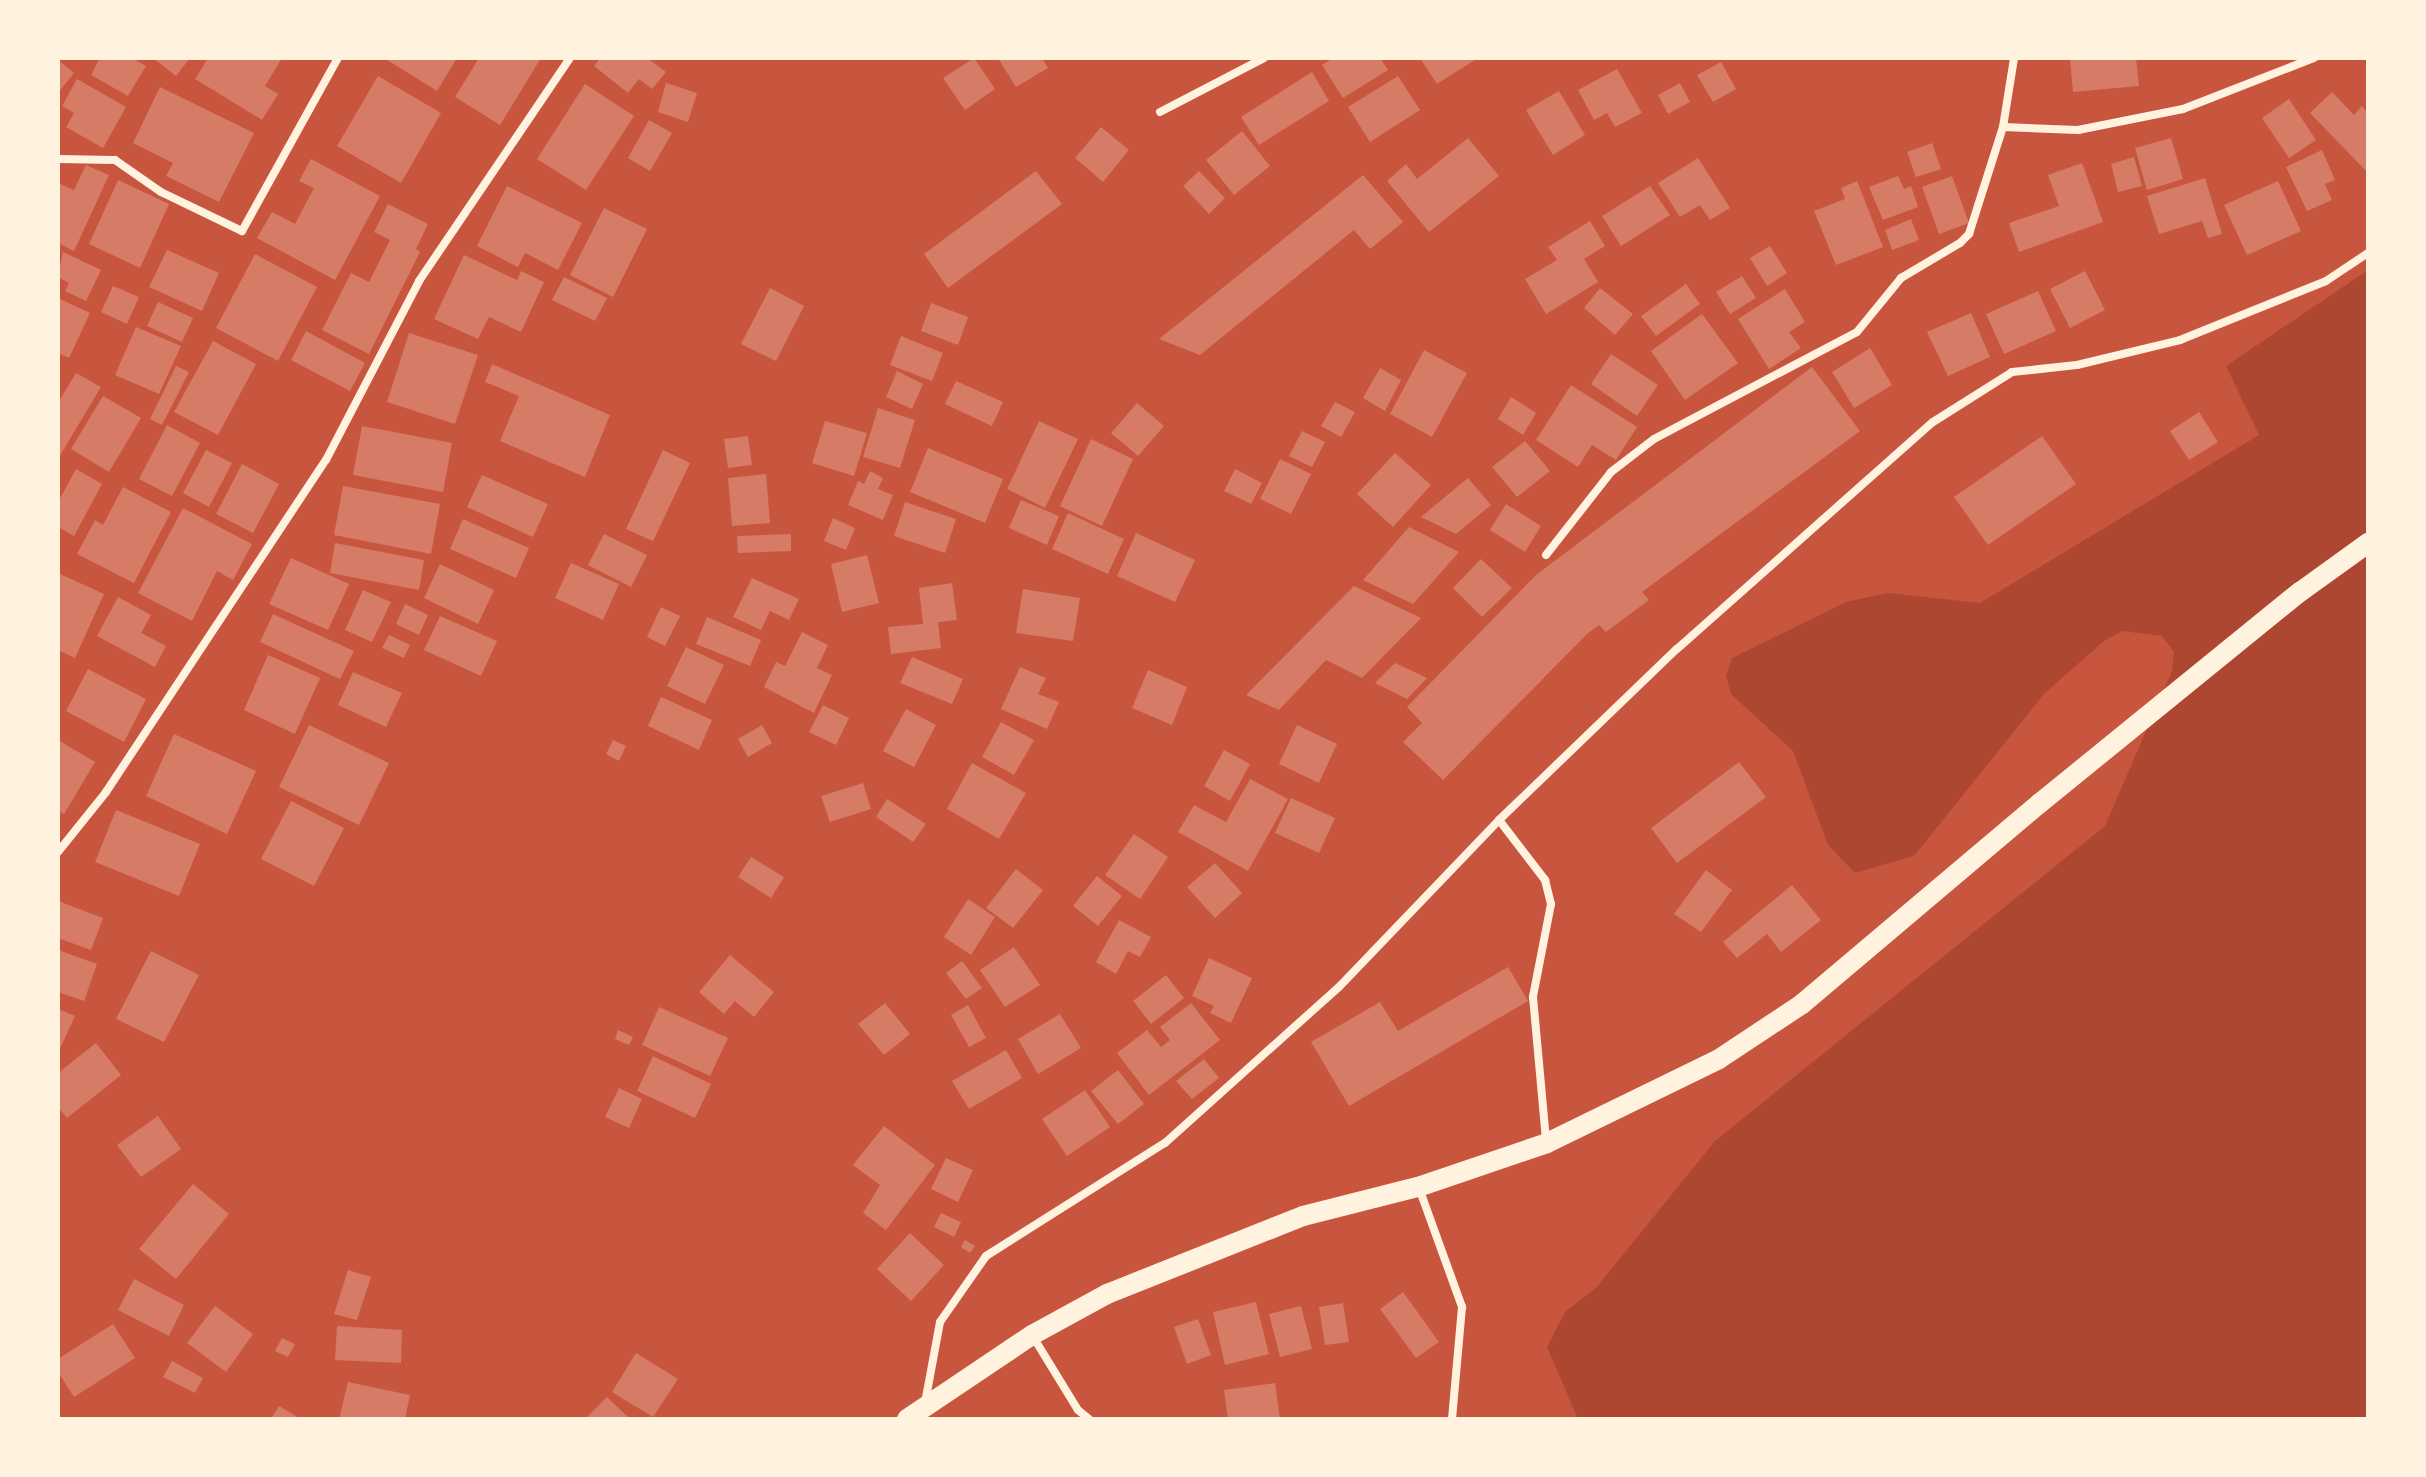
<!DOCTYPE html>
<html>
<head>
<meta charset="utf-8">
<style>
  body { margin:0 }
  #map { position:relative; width:2426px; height:1477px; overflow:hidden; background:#c8553d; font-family:"PT Serif",serif }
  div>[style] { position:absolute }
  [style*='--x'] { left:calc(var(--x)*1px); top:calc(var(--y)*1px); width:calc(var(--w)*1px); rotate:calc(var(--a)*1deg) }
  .green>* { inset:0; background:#ae4732 }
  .building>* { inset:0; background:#d67c66 }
  .minor>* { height:8px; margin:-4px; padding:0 4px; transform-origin:4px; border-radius:4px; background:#fff3e0 }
  .primary>* { height:20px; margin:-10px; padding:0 10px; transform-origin:10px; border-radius:10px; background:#fff3e0 }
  span { translate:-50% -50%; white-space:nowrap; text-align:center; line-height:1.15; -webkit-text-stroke:8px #fff3e0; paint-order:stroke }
  .frame { position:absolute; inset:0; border:60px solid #fff3e0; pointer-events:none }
</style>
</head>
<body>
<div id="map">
  <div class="green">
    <div style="clip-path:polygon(2368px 270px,2368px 1419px,1578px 1419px,1547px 1347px,1565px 1312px,1596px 1288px,1715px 1141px,2105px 826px,2172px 671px,2174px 652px,2162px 636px,2123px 631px,2105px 640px,2044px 694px,1914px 856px,1855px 873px,1828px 845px,1793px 751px,1731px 694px,1726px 676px,1732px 658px,1846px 602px,1888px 593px,1980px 603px,2259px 435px,2226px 366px)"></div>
  </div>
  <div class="building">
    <div style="clip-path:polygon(100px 58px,132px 58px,146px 66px,128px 96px,91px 75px)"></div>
    <div style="clip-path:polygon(153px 58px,190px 58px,176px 76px)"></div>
    <div style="clip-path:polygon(208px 58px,282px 58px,265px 86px,278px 94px,262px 120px,195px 79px)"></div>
    <div style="clip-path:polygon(384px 58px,457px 58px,437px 91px)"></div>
    <div style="clip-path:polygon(479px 58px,541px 58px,500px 125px,455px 97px)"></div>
    <div style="clip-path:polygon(600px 58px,647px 58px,666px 72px,652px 89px,639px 79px,628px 93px,594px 66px)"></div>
    <div style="clip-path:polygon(974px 58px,995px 89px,965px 110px,943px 78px)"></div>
    <div style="clip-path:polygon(998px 58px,1042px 58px,1048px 68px,1016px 87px)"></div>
    <div style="clip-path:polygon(1333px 58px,1380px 58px,1388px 70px,1343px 98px,1322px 65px)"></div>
    <div style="clip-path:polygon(1420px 58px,1478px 58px,1437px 84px)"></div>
    <div style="clip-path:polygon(2070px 58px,2136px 58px,2139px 86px,2073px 92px)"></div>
    <div style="clip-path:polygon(58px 60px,74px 73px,58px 93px)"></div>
    <div style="clip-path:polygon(1721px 62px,1736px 89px,1713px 102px,1697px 75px)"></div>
    <div style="clip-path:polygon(1617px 69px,1642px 113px,1615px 127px,1607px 113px,1594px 120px,1578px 90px)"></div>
    <div style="clip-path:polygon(1312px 72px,1329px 101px,1259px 145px,1241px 117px)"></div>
    <div style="clip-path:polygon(378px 76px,441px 113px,401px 183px,337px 146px)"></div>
    <div style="clip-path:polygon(1398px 76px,1420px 110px,1370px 142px,1348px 107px)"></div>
    <div style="clip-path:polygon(77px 79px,126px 107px,103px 148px,66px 127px,74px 113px,62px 106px)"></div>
    <div style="clip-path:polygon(666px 83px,697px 93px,688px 122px,658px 112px)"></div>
    <div style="clip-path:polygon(1680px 83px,1690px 102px,1668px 114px,1658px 95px)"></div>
    <div style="clip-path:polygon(585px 84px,634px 116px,586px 190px,537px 159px)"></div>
    <div style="clip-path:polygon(160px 87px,254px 133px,219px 202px,166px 176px,173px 163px,133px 143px)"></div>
    <div style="clip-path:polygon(1559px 91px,1585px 135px,1553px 155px,1526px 110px)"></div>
    <div style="clip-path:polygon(2332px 92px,2354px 115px,2362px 106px,2368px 113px,2368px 173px,2310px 113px)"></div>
    <div style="clip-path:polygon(2289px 99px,2316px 140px,2289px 158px,2262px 118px)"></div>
    <div style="clip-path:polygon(649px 120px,672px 133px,650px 171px,628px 158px)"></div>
    <div style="clip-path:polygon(1101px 127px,1129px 150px,1103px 182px,1075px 158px)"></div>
    <div style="clip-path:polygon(1242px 131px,1270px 166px,1234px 195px,1206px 160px)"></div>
    <div style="clip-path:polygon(1468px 138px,1499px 176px,1429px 232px,1387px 181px,1406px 164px,1417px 179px)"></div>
    <div style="clip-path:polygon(2171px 138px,2183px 179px,2147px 190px,2135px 148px)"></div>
    <div style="clip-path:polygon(1932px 143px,1941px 169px,1916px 177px,1907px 152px)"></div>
    <div style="clip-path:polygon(2322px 150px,2335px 180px,2325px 184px,2332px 200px,2307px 211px,2286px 167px)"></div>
    <div style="clip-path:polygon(2134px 157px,2142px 186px,2118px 192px,2111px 164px)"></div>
    <div style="clip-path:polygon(1698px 158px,1730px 208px,1710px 220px,1700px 205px,1680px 217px,1658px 183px)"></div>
    <div style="clip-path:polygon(311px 159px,380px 196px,335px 280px,257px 238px,272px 212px,295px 224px,314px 188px,299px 181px)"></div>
    <div style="clip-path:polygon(2082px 163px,2103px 222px,2019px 252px,2009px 223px,2059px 206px,2048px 175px)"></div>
    <div style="clip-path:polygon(86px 165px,109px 175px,74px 251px,58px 243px,58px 183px,74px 190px)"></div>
    <div style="clip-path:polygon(1036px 171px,1062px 204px,948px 288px,924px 254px)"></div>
    <div style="clip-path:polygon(1199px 171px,1225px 198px,1209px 214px,1183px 186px)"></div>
    <div style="clip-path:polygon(1363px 175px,1403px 222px,1370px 249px,1354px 230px,1200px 355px,1159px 339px)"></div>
    <div style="clip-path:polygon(1898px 176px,1904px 189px,1911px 186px,1918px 207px,1883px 220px,1869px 187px)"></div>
    <div style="clip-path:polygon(1952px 176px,1969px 223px,1939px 234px,1922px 187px)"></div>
    <div style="clip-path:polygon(2205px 178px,2222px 234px,2208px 238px,2202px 221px,2159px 234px,2147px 196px)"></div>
    <div style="clip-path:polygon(118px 180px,169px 204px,140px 268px,89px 244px)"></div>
    <div style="clip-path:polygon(1857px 181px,1883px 247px,1836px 265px,1814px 211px,1845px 199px,1841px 188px)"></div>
    <div style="clip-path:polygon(2278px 181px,2301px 231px,2247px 255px,2224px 205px)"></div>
    <div style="clip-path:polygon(507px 186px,582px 223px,558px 270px,525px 253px,518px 267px,477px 246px)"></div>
    <div style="clip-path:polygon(1650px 186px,1670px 215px,1621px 246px,1602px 216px)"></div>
    <div style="clip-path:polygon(388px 204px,428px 224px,416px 249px,420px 252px,369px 354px,322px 330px,351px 273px,369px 282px,390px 240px,374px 232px)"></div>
    <div style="clip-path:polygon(604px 208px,647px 229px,613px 297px,570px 275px)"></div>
    <div style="clip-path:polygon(1911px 219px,1919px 240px,1892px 250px,1885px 230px)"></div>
    <div style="clip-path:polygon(1590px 221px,1605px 246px,1584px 259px,1598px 282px,1546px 314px,1525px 279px,1557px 260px,1548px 247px)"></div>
    <div style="clip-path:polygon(1770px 246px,1787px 273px,1767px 286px,1750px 258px)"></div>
    <div style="clip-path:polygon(167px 250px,219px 273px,202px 311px,149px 287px)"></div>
    <div style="clip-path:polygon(63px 252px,101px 270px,86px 301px,65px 291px,69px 283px,58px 277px)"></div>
    <div style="clip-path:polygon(255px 254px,317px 287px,278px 361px,216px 328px)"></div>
    <div style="clip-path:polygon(464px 255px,517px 280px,521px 271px,544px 282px,521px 332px,489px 317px,478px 339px,434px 319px)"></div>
    <div style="clip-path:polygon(2085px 271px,2105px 310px,2070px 328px,2050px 289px)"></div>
    <div style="clip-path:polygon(1742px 276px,1756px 298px,1730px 314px,1716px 292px)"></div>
    <div style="clip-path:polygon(564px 277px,607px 298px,595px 321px,552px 300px)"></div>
    <div style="clip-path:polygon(1686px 284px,1700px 304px,1656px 336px,1641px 316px)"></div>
    <div style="clip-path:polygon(113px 286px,139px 297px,127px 324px,101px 312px)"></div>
    <div style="clip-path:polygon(770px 288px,804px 306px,776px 361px,741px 344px)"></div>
    <div style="clip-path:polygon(1600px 288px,1633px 314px,1615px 335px,1584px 308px)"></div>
    <div style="clip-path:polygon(1785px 289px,1805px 322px,1789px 332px,1801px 348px,1769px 369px,1738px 319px)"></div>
    <div style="clip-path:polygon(2038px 291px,2056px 331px,2004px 354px,1986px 314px)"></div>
    <div style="clip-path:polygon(58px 298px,90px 313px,69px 358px,58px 353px)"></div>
    <div style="clip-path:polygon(158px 302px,193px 318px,182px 342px,147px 326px)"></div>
    <div style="clip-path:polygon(931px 303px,968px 317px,958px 345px,921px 331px)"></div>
    <div style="clip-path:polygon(1971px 313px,1990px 357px,1948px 376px,1927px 332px)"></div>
    <div style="clip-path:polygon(1702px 314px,1738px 363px,1685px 400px,1651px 351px)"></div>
    <div style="clip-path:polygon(136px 327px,181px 346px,159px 394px,115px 375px)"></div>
    <div style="clip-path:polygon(306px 331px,365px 363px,350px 391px,291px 360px)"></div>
    <div style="clip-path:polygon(409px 333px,478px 355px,455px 424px,387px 402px)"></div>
    <div style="clip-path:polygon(901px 336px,943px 353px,932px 381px,890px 365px)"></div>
    <div style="clip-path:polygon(213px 341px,256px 364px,218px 435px,174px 412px)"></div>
    <div style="clip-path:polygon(1870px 348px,1892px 385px,1854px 408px,1832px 372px)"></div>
    <div style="clip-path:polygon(1424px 350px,1467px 373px,1432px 437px,1390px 414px)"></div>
    <div style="clip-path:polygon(1611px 354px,1658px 385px,1637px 416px,1591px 384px)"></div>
    <div style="clip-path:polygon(492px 364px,610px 415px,585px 477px,500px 441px,519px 396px,485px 382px)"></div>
    <div style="clip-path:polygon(176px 366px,189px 372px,162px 425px,150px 419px)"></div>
    <div style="clip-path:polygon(1812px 367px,1860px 431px,1642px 592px,1649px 600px,1606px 632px,1599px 625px,1587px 634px,1443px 780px,1403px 742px,1422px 723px,1407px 707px,1536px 575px)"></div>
    <div style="clip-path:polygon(1380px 368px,1401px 380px,1385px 411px,1363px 398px)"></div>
    <div style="clip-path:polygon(897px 371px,923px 384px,912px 409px,886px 397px)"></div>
    <div style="clip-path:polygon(76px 373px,101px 387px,58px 459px,58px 403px)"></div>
    <div style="clip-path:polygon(956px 381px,1003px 402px,992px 426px,945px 404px)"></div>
    <div style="clip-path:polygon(1571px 385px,1637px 427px,1616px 460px,1592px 445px,1578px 467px,1536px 440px)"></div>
    <div style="clip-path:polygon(103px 396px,141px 418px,109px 472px,71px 449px)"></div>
    <div style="clip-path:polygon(1511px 397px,1536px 413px,1523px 435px,1498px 419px)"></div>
    <div style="clip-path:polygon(1335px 402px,1355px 412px,1341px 437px,1321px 426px)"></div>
    <div style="clip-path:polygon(1137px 403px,1164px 426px,1138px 456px,1111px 433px)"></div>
    <div style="clip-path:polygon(878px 408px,915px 420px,900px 468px,863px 457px)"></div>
    <div style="clip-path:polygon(2199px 412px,2218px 442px,2189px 460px,2170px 431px)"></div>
    <div style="clip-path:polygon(825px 421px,867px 433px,854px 476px,812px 463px)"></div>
    <div style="clip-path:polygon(1039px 421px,1078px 439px,1045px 508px,1007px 489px)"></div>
    <div style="clip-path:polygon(167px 425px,200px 443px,172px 496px,139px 479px)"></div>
    <div style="clip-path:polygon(362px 426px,452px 443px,443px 492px,353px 475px)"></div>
    <div style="clip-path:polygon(1302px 431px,1325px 442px,1312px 467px,1289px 456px)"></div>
    <div style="clip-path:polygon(748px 436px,752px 465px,728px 468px,724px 439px)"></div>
    <div style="clip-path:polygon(2042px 436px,2076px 484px,1988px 545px,1954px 497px)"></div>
    <div style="clip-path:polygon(1091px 439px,1133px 459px,1102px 526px,1060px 506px)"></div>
    <div style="clip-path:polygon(1525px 441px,1550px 471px,1517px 497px,1492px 467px)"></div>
    <div style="clip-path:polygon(928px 448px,1003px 479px,985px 523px,910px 492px)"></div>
    <div style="clip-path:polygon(206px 450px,232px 463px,209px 507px,183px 493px)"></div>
    <div style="clip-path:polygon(663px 450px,690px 463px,653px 541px,626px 529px)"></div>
    <div style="clip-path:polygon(1395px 453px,1431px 485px,1393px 527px,1357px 494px)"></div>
    <div style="clip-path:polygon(1280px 459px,1311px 474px,1291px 514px,1260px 499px)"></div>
    <div style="clip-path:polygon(242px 464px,279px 484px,253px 533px,216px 514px)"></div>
    <div style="clip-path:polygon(76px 469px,102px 484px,74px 536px,58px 527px,58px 502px)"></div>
    <div style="clip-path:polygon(1235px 469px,1262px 483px,1251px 504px,1224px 491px)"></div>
    <div style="clip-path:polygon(870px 471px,883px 478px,878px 489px,893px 495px,883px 520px,848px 505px,858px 481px,864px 484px)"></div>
    <div style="clip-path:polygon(766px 474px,770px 523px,732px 526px,728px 478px)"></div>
    <div style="clip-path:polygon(482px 475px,548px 504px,533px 537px,467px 507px)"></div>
    <div style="clip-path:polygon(1468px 478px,1491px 505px,1456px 534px,1421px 517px)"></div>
    <div style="clip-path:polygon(343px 486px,440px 504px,431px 554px,334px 535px)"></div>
    <div style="clip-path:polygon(123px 487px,171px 512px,134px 583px,77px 554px,95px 520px,103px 525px)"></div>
    <div style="clip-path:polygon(1021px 500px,1059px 516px,1047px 545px,1009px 528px)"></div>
    <div style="clip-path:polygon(905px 502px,956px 519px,945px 553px,894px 536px)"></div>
    <div style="clip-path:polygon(1506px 504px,1541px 526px,1525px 552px,1490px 530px)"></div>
    <div style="clip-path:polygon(183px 508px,252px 544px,233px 580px,217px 571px,192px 621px,138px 593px)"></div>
    <div style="clip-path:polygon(1068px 513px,1124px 539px,1108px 574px,1052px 549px)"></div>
    <div style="clip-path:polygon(833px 518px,855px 528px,846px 550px,824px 541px)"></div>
    <div style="clip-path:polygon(463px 519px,529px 548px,516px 578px,450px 549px)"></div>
    <div style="clip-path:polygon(1409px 527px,1459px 552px,1413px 604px,1363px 580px)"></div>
    <div style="clip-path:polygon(1136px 533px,1195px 560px,1175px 602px,1117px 576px)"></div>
    <div style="clip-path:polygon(604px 534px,647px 555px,631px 587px,588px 565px)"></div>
    <div style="clip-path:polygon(791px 534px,791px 551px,738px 553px,737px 536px)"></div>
    <div style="clip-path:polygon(335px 543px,424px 560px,419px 590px,330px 573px)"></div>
    <div style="clip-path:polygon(867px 555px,879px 603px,842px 612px,831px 564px)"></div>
    <div style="clip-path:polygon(291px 558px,349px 584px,328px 630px,269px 604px)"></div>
    <div style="clip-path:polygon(1481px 559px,1512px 588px,1482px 617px,1453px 588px)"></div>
    <div style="clip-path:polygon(571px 563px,619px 584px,603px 620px,555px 598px)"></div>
    <div style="clip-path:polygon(440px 564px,494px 590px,478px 624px,424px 598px)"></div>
    <div style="clip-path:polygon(58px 573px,104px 594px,75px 658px,58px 650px)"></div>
    <div style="clip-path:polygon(752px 578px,799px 599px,789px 620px,770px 611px,761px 630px,733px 617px)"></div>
    <div style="clip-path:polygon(952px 583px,957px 620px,938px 622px,941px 648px,891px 654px,888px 627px,923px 624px,919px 588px)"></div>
    <div style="clip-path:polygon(1354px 586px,1421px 618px,1362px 678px,1326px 660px,1279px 710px,1246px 695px)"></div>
    <div style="clip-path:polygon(1023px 589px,1080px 598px,1073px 641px,1016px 633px)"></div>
    <div style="clip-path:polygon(363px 590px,391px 602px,372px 642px,345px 630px)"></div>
    <div style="clip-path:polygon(118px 597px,151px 615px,141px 633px,166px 646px,155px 667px,97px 636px)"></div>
    <div style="clip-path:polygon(405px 604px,428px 615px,419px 635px,396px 624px)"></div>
    <div style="clip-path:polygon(661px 607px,680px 616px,665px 646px,647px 637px)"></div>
    <div style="clip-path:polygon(273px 614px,354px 651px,340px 679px,260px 642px)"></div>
    <div style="clip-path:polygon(440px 616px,497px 641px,481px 676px,424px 650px)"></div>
    <div style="clip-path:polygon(707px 617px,761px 640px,750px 666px,696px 644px)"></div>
    <div style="clip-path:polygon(802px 632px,828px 645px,817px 668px,832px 675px,814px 713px,764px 687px,776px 662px,785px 666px)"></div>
    <div style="clip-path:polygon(389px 635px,410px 645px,404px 658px,382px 648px)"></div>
    <div style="clip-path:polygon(686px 647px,724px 665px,705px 704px,667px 686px)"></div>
    <div style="clip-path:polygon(268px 655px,320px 678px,295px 734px,244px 710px)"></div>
    <div style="clip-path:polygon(912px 657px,963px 679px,952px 704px,900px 683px)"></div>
    <div style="clip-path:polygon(1395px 663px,1427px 678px,1407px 699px,1375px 683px)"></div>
    <div style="clip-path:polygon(1020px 667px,1046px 678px,1038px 694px,1059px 702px,1047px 729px,1001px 709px)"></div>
    <div style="clip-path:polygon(88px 669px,146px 699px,124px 742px,66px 711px)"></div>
    <div style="clip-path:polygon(1148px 670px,1187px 687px,1172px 725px,1132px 708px)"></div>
    <div style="clip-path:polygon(353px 672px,402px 693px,386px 727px,338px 705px)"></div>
    <div style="clip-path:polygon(661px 697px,712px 720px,699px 750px,648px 726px)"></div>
    <div style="clip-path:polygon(823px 705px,849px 718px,836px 745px,809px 732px)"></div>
    <div style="clip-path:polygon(906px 709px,936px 725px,914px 767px,883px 751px)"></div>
    <div style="clip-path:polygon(1001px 722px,1034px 740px,1014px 775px,982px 757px)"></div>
    <div style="clip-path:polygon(309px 725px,389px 763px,359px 825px,279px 787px)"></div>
    <div style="clip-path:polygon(762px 725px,772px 743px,748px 757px,738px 739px)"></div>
    <div style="clip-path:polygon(1297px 725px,1337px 744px,1319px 783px,1279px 764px)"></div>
    <div style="clip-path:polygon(174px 734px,256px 771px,227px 834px,146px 796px)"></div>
    <div style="clip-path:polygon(58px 740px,95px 762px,64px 814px,58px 811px)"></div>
    <div style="clip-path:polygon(613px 740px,626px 746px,619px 761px,606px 754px)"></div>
    <div style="clip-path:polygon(1224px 750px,1250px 764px,1230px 801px,1204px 786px)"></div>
    <div style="clip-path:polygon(1739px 762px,1766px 797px,1677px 863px,1651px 828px)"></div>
    <div style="clip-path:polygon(972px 763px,1026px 793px,999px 839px,947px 809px)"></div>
    <div style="clip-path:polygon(1250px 779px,1288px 799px,1248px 871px,1178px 832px,1194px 805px,1226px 822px)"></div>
    <div style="clip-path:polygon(863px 783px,871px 809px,830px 822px,821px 796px)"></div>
    <div style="clip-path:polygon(1291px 798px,1335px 818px,1319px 853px,1275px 833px)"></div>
    <div style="clip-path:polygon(887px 799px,926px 824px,913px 842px,876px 817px)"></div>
    <div style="clip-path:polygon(291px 801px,344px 828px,314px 886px,261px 859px)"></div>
    <div style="clip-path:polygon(116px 810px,200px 844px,179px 896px,95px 862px)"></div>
    <div style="clip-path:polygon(1134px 834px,1168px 857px,1140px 899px,1105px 875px)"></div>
    <div style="clip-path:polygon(751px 857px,784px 877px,771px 898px,738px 877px)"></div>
    <div style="clip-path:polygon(1215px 863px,1242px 893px,1215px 918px,1187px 887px)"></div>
    <div style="clip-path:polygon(1016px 869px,1043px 890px,1013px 928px,986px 908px)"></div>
    <div style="clip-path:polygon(1706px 870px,1732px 890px,1701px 932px,1674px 914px)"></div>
    <div style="clip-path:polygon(1097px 876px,1122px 896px,1098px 926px,1073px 906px)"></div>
    <div style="clip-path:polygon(1792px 885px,1821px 920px,1781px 952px,1767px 934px,1737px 958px,1723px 942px)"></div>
    <div style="clip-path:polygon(968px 899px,995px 917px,971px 955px,944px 937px)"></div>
    <div style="clip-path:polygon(58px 901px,103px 918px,91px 950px,58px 938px)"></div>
    <div style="clip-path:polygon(1119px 920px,1151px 937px,1140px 957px,1128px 951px,1116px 974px,1096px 962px)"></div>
    <div style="clip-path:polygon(1014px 947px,1040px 985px,1005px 1007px,980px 970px)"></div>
    <div style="clip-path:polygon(58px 950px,97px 964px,84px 1001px,58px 992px)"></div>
    <div style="clip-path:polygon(151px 951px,199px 975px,164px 1042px,116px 1019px)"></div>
    <div style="clip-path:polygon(730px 955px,774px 992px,754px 1017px,735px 1001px,724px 1014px,699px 992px)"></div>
    <div style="clip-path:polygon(1209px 958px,1252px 978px,1231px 1023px,1210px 1013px,1214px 1006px,1192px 996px)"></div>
    <div style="clip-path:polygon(962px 961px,982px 988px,966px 999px,946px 973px)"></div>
    <div style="clip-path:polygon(1508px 967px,1528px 1001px,1349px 1106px,1311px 1042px,1380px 1002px,1398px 1031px)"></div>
    <div style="clip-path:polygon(1166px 975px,1184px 998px,1151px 1024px,1133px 1001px)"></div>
    <div style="clip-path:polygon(885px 1003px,910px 1034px,884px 1055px,858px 1024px)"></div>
    <div style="clip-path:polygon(1191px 1003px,1220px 1040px,1149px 1095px,1117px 1053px,1147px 1030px,1161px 1047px,1170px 1040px,1160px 1027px)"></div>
    <div style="clip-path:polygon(968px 1005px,986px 1038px,969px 1047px,951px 1015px)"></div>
    <div style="clip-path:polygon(659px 1007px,728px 1038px,710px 1076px,642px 1045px)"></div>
    <div style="clip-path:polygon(58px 1009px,75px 1016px,58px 1053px)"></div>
    <div style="clip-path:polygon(1060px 1014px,1081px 1048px,1038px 1074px,1018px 1039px)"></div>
    <div style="clip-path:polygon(618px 1030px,633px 1037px,629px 1045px,615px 1039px)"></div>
    <div style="clip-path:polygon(96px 1043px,121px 1075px,67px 1118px,58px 1107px,58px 1073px)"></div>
    <div style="clip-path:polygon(1006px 1050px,1022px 1078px,969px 1109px,952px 1081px)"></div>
    <div style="clip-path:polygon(653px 1056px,711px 1084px,695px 1118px,637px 1091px)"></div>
    <div style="clip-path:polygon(1204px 1059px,1219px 1078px,1192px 1099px,1176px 1081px)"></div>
    <div style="clip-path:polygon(1118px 1070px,1144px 1104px,1118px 1124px,1091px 1091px)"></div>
    <div style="clip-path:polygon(619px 1088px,642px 1099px,629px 1128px,605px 1117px)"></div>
    <div style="clip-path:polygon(1085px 1090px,1110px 1127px,1067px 1156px,1042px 1119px)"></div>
    <div style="clip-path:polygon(158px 1116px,181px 1149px,141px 1177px,117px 1145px)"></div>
    <div style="clip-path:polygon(884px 1126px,935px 1165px,886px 1230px,863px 1213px,880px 1185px,853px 1165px)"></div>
    <div style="clip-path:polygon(946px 1158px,973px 1170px,958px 1202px,931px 1189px)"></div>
    <div style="clip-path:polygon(193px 1184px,229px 1214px,176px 1279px,139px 1249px)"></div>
    <div style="clip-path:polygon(941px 1213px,961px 1222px,954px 1237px,934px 1227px)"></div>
    <div style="clip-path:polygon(910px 1233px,944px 1265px,911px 1301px,877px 1269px)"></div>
    <div style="clip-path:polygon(965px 1240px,975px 1246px,970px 1253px,961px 1247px)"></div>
    <div style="clip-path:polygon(348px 1270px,371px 1277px,357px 1320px,334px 1314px)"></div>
    <div style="clip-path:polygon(134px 1279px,184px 1305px,169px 1336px,118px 1310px)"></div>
    <div style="clip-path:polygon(1403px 1292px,1439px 1342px,1416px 1358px,1380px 1309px)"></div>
    <div style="clip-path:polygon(1256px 1302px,1269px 1354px,1225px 1365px,1213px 1312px)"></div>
    <div style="clip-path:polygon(1343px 1303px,1349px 1342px,1325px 1345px,1319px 1307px)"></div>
    <div style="clip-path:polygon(215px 1306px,253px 1334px,226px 1372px,187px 1343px)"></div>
    <div style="clip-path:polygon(1301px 1306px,1312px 1349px,1280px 1357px,1269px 1314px)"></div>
    <div style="clip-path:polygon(1198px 1319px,1211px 1355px,1187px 1364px,1174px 1327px)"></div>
    <div style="clip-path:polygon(113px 1324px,135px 1358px,74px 1397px,58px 1372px,58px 1359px)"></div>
    <div style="clip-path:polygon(337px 1326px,402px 1330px,401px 1363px,335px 1360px)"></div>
    <div style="clip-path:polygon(282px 1338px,295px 1344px,288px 1357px,275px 1351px)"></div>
    <div style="clip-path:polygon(636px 1353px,678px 1379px,653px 1417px,612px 1392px)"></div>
    <div style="clip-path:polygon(172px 1361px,203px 1378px,195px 1393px,163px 1377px)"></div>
    <div style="clip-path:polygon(348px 1382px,410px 1395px,405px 1419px,339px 1419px)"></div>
    <div style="clip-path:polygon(1275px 1383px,1280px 1419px,1228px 1419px,1224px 1390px)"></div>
    <div style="clip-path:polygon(607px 1397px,630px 1419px,585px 1419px)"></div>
    <div style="clip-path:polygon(279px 1406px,301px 1419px,271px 1419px)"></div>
  </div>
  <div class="minor">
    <div style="--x:1160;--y:112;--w:117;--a:-27.4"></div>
    <div style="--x:2003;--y:127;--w:75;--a:2.3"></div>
    <div style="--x:2078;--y:130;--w:107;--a:-11.3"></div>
    <div style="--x:2183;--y:109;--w:141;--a:-21.3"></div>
    <div style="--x:58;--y:159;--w:57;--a:1"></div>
    <div style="--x:115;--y:160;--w:56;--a:34.8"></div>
    <div style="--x:161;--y:192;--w:90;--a:25.7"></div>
    <div style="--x:242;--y:231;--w:198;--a:-61"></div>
    <div style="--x:1546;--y:555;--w:105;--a:-51.9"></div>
    <div style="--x:1611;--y:472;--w:54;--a:-37.5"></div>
    <div style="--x:1654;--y:439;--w:229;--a:-27.8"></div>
    <div style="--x:1857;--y:332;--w:70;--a:-50.8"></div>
    <div style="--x:1901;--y:278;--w:69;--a:-30.7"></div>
    <div style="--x:1960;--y:243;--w:13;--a:-45"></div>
    <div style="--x:1969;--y:234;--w:112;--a:-72.4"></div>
    <div style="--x:2003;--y:127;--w:70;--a:-80.9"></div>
    <div style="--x:1499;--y:820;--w:76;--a:52.5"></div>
    <div style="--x:1545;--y:880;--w:25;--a:76"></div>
    <div style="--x:1551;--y:904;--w:95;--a:101"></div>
    <div style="--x:1533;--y:997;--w:144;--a:84.8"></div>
    <div style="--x:58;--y:852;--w:77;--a:-51.3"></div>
    <div style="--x:106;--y:792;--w:398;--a:-56.5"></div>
    <div style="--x:326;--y:460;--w:202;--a:-62.5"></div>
    <div style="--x:419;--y:281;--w:269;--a:-55.9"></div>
    <div style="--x:1419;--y:1188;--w:127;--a:70.1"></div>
    <div style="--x:1462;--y:1307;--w:112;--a:95.1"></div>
    <div style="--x:1032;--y:1335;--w:88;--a:58.5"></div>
    <div style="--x:1078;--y:1410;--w:14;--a:39"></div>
    <div style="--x:925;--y:1403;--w:82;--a:-79.5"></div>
    <div style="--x:940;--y:1322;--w:80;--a:-55.1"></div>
    <div style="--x:986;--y:1256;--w:212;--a:-32.3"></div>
    <div style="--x:1165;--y:1143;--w:234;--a:-41.9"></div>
    <div style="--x:1339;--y:987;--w:231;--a:-46.2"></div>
    <div style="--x:1499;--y:820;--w:247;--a:-43.9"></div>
    <div style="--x:1677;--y:649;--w:342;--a:-41.6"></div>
    <div style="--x:1933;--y:422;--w:93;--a:-32.3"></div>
    <div style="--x:2012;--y:372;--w:65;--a:-6.1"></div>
    <div style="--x:2077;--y:365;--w:106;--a:-13.6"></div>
    <div style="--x:2180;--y:340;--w:157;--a:-22"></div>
    <div style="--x:2326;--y:281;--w:50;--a:-33.7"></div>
  </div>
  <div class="primary">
    <div style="--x:907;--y:1419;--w:151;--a:-33.9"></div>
    <div style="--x:1032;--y:1335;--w:85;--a:-28.7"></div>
    <div style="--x:1107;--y:1294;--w:211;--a:-21.7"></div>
    <div style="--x:1303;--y:1216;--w:119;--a:-14.2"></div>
    <div style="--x:1418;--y:1187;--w:136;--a:-18.8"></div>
    <div style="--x:1547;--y:1143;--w:191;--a:-26"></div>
    <div style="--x:1719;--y:1059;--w:100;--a:-33.5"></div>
    <div style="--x:1802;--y:1004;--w:312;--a:-40.2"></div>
    <div style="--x:2040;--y:803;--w:335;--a:-39.1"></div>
    <div style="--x:2300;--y:592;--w:84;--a:-35.8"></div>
  </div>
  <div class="frame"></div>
</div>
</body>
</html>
